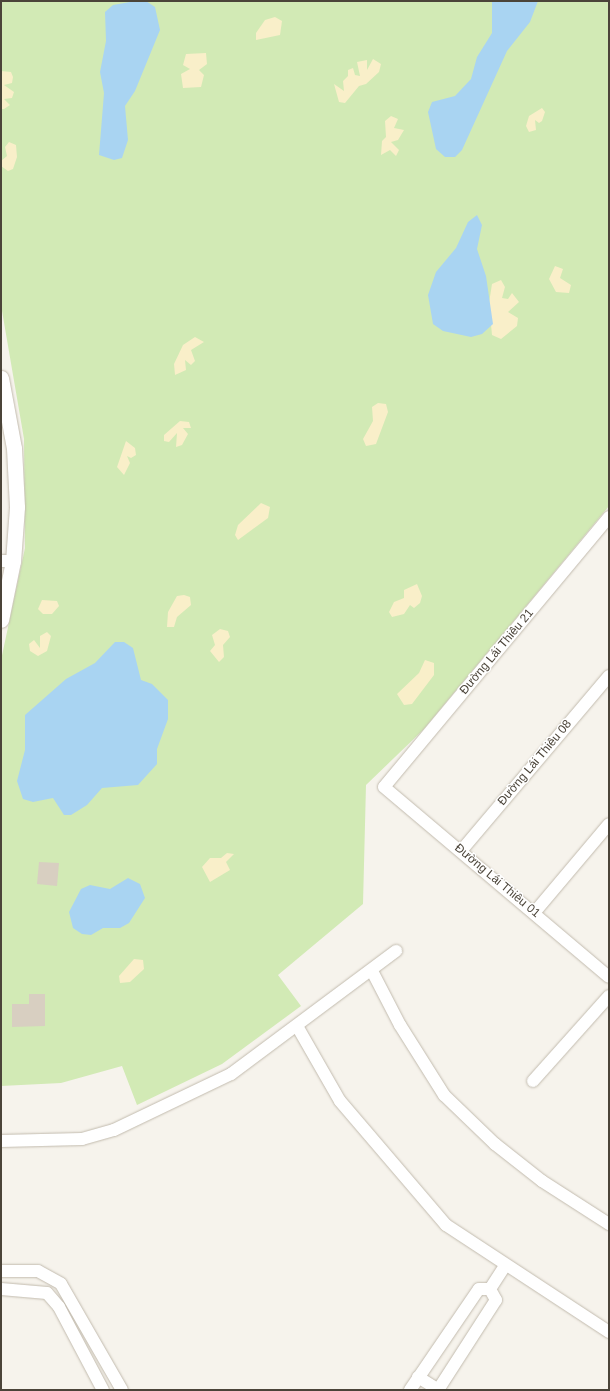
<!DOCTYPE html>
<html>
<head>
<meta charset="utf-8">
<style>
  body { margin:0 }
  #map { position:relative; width:610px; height:1391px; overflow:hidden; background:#f6f3ec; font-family:Arial,sans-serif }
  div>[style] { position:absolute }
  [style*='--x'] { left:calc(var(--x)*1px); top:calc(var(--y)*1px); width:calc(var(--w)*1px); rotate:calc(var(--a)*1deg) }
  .green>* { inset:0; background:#d2eab5 }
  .sand>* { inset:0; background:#f9efc9 }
  .water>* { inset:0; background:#a9d4f2 }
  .building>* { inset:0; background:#d8cfc1 }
  .roads { filter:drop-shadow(0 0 1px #c2bbae) drop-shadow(0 0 1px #c2bbae) }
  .minor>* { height:12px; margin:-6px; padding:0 6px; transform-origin:6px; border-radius:6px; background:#fff }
  .tertiary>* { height:15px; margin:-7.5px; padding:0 7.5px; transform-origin:7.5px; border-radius:7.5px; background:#fff }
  span { translate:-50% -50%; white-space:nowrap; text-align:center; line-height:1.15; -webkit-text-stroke:3px #fff; paint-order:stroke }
  .street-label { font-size:12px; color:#4b4439 }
  .frame { position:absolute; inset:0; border:2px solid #4b4439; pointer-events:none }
</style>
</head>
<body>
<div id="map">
  <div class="green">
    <div style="clip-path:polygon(1px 1px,609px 1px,609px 506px,423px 730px,366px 785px,363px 904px,278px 975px,301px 1006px,222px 1064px,137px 1105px,122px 1066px,61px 1083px,1px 1086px,1px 660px,25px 548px,24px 439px,1px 305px)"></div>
  </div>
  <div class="sand">
    <div style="clip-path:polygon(275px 17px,282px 21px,280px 35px,256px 40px,256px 33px,265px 20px)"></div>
    <div style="clip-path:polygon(206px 53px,207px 64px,199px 70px,204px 75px,201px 87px,183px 88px,181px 74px,190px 69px,183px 65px,186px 54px)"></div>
    <div style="clip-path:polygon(373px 59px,381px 64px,379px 72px,366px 84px,359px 86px,345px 103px,339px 102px,334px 84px,344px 91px,343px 81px,348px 76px,348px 70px,353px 68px,355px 75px,360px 76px,357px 62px,367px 60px,367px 70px)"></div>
    <div style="clip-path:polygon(1px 71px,11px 72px,13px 77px,12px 83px,4px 85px,14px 92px,12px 98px,4px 99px,10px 105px,4px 109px,1px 109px)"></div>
    <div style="clip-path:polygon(542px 108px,545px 112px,542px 121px,539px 123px,535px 120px,536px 130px,529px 132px,526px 126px,529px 116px)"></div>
    <div style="clip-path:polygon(391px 116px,398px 119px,394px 128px,404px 130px,398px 140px,391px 142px,399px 150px,396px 156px,390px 150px,381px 155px,382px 141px,386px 137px,385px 121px)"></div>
    <div style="clip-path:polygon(9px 142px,16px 145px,17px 157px,13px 169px,8px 171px,1px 166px,1px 161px,7px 156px,5px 147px)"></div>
    <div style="clip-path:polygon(555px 266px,563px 269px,560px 278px,571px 285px,569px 293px,556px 292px,549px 279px)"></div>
    <div style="clip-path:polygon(501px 280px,505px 287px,502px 298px,508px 299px,512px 293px,519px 302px,508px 312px,518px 318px,517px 326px,501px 339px,492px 335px,489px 303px,492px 284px)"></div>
    <div style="clip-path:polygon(195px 337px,204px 342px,191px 350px,195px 361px,191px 365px,185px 360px,186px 370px,175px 375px,174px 364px,183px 345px)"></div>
    <div style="clip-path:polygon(378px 403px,386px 404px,388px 412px,376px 444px,366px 446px,363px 439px,373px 421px,372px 407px)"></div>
    <div style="clip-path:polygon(180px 421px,189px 422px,191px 428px,183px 428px,188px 434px,182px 445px,176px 447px,177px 433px,169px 442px,164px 441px,164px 435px)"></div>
    <div style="clip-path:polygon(126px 441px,135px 448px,136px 455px,131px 458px,127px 456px,130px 463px,124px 475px,117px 467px)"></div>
    <div style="clip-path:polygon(261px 503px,270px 507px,268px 518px,238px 540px,235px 535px,238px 525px)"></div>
    <div style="clip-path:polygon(417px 584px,422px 596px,420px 603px,414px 608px,410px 605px,404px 614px,392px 617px,389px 612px,394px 602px,404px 598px,404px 590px)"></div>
    <div style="clip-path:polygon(184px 595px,190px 597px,191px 605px,177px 617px,174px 627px,167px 627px,168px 612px,177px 596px)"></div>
    <div style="clip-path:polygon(42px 600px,57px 601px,59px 606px,52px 614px,43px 614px,38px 609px)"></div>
    <div style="clip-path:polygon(220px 629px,228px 631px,230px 637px,223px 645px,224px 657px,219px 662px,210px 651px,215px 645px,212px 635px)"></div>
    <div style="clip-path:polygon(47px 632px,51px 636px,47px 651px,38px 656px,30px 651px,29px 644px,34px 640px,40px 648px,40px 636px)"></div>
    <div style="clip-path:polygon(425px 660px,434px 663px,434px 675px,412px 704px,404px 705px,397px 694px,419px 673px)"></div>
    <div style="clip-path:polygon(227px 853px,234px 854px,226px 862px,230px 870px,210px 882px,202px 867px,210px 858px,221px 858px)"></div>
    <div style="clip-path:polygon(134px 959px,143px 960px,144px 969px,130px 982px,120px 983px,119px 976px)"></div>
  </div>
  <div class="water">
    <div style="clip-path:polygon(136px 1px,146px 1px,155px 7px,160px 30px,135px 91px,125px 106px,128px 140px,122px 158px,114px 160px,99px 155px,104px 93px,100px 72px,106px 41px,105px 12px,113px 5px)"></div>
    <div style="clip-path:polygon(492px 1px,538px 1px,530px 22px,507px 51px,462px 150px,455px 157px,445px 157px,436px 149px,428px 112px,432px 102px,455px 96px,471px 79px,477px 57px,492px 33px)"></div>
    <div style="clip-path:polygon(477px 215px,482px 225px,477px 249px,486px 276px,493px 324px,482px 334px,471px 337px,443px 331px,433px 324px,428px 295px,436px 272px,456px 248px,468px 222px)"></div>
    <div style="clip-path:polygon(115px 642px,124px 642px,133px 648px,141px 680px,152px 684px,168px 700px,168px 719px,157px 749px,157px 764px,138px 785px,102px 788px,87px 805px,71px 815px,64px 815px,53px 798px,33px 802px,23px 799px,17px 781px,25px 750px,25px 715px,66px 679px,95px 663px)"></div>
    <div style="clip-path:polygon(128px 878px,140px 884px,145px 898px,129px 923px,120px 928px,103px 928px,91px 935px,82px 934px,73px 928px,69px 912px,81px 889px,90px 885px,110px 889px)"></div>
  </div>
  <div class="building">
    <div style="clip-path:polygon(39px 862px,59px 863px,57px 886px,37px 884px)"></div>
    <div style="clip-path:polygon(29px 994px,45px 994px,45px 1026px,12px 1027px,12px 1004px,29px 1004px)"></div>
  </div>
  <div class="roads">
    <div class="minor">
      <div style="--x:609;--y:517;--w:351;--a:129.8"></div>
      <div style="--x:384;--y:787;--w:294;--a:40.2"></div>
      <div style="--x:1;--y:561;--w:12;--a:0"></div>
      <div style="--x:461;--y:851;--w:229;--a:-49.8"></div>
      <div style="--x:534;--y:913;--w:116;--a:-49.9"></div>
      <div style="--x:372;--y:971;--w:61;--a:62.6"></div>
      <div style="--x:400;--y:1025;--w:83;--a:57.8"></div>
      <div style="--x:444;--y:1095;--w:71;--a:43.9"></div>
      <div style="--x:495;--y:1144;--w:60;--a:38.2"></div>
      <div style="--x:542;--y:1181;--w:80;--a:32.7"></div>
      <div style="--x:297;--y:1026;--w:86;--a:60.2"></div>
      <div style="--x:340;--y:1101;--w:163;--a:49.5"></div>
      <div style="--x:446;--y:1225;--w:195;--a:33.3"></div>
      <div style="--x:533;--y:1081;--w:114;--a:-48.2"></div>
      <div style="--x:1;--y:1141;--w:81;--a:-1.4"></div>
      <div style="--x:82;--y:1139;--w:33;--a:-16"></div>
      <div style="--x:114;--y:1130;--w:130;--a:-25.6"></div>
      <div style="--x:231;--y:1074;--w:206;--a:-36.7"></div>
      <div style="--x:1;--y:1271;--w:37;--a:0"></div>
      <div style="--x:38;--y:1271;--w:26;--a:29"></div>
      <div style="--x:61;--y:1284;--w:122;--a:60.1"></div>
      <div style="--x:1;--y:1289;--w:46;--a:5"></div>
      <div style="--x:47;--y:1293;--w:18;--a:49"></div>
      <div style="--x:59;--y:1307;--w:94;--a:62.1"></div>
      <div style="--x:490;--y:1289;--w:27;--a:-57"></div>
      <div style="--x:418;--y:1377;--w:25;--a:32"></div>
      <div style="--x:410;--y:1390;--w:122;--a:-55.7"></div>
      <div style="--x:479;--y:1289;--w:11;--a:0"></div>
      <div style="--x:438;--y:1390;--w:107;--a:-57.2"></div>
      <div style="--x:496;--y:1300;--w:13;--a:-119"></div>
    </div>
    <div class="tertiary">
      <div style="--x:1;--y:378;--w:71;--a:79.5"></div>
      <div style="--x:14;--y:448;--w:59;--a:87.1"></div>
      <div style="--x:17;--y:507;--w:54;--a:94.2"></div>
      <div style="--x:13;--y:561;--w:60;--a:101.5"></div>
    </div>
  </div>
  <div class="street-label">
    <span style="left:497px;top:652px;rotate:-50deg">Đường Lái Thiêu 21</span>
    <span style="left:535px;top:763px;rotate:-50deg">Đường Lái Thiêu 08</span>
    <span style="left:497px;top:881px;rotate:40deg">Đường Lái Thiêu 01</span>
  </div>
  <div class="frame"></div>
</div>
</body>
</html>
